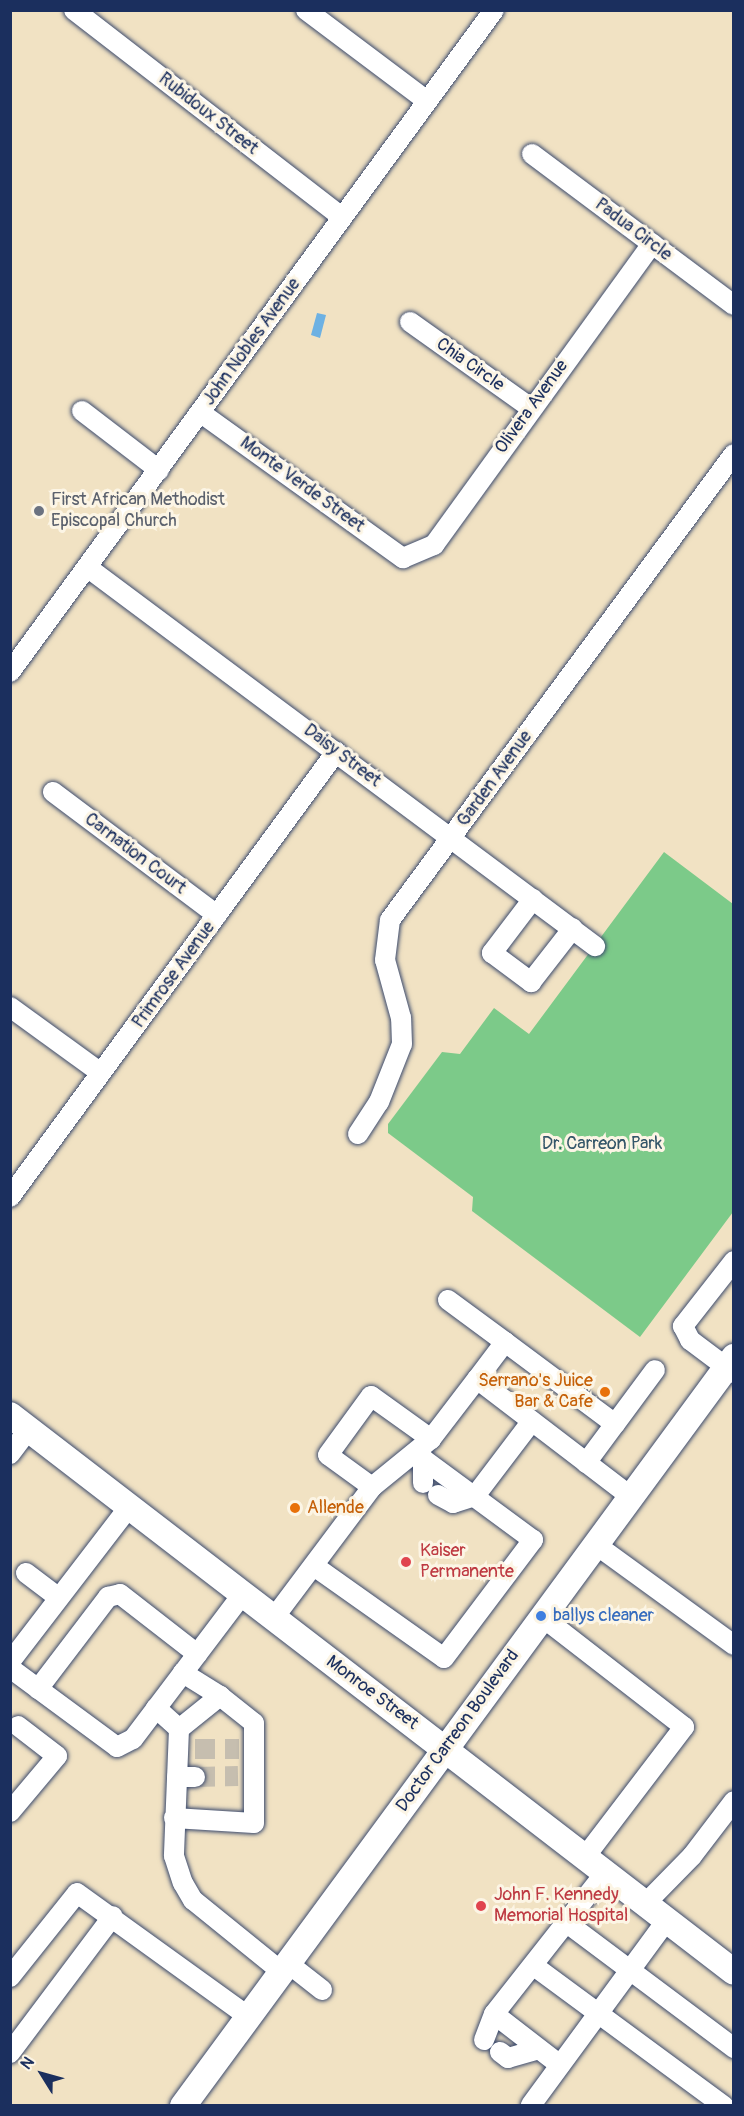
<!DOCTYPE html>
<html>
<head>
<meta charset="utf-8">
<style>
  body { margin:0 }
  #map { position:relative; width:744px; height:2116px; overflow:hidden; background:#f1e2c3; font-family:Pangolin,sans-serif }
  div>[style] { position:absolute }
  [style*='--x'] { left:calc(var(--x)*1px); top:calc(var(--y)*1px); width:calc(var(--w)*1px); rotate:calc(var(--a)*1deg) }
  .green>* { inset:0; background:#7cca89 }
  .water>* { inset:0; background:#6db1e3 }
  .minor-tunnel>* { height:20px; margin-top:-10px; transform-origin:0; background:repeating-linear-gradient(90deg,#c6beaf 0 20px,transparent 0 30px) }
  .roads { filter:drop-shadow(0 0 2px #3b4a6d) drop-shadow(0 0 2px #3b4a6d) }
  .minor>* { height:20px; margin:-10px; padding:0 10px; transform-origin:10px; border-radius:10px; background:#fff }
  .major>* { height:26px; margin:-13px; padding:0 13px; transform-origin:13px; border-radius:13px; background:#fff }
  .dots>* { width:16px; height:16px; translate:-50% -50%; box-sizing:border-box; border:3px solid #fcf5e5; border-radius:50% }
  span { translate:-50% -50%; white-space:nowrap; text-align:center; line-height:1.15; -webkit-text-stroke:6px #fcf5e5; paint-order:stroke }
  .street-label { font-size:18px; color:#1b2f5e }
  .worship-label { font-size:18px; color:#5b616d }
  .left { translate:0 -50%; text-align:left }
  .park-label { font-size:18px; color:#335669 }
  .food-label { font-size:18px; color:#c56008 }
  .right { translate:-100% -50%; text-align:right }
  .health-label { font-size:18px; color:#be3a42 }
  .shop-label { font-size:18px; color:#366cbe }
  .frame { position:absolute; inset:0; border:12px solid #1b2f5e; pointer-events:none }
  .north { position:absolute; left:12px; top:2044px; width:60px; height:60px; -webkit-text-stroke:4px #fcf5e5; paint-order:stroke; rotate:307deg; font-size:16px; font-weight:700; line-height:24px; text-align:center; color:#1b2f5e }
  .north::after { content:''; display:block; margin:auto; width:21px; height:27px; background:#1b2f5e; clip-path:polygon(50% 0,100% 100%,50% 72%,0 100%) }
</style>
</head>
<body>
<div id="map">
  <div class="green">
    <div style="clip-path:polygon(664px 852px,733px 904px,733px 1212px,640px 1337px,472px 1211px,473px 1197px,388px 1133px,388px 1124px,442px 1052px,460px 1054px,494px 1008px,529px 1034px)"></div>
  </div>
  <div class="water">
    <div style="clip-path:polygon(317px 313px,326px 315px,320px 338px,311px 335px)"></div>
  </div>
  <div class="minor-tunnel">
    <div style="--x:195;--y:1749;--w:44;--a:0"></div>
    <div style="--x:195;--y:1777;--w:43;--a:-1.3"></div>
  </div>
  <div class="roads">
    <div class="minor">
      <div style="--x:74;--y:10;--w:339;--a:37.7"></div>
      <div style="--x:306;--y:10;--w:151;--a:36.9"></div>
      <div style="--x:532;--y:154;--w:252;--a:36.8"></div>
      <div style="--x:410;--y:322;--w:148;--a:35.4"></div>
      <div style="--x:82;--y:411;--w:97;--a:37.5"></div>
      <div style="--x:201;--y:413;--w:249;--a:35.7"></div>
      <div style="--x:403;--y:558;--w:34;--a:-23"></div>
      <div style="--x:434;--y:545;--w:372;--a:-54.1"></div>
      <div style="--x:87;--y:567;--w:634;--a:36.73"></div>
      <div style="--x:10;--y:672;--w:820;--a:-53.83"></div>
      <div style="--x:53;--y:792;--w:205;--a:36.9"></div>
      <div style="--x:533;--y:899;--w:68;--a:127.2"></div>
      <div style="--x:492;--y:953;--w:49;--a:36.6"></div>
      <div style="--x:531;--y:982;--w:68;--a:-52.1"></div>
      <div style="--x:10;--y:1007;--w:112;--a:36"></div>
      <div style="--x:358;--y:1134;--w:38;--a:-57"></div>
      <div style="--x:379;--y:1102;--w:62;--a:-68.4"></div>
      <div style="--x:402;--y:1044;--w:26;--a:-92"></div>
      <div style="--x:401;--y:1018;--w:60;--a:-105.4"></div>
      <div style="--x:385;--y:960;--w:40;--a:-82.9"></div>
      <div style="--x:390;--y:920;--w:579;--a:-53.57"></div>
      <div style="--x:10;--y:1197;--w:552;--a:-53.77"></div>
      <div style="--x:734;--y:1261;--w:83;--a:128.1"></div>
      <div style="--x:683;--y:1326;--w:16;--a:63"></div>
      <div style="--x:690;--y:1340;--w:55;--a:36.9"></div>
      <div style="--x:448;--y:1300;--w:71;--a:36.4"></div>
      <div style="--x:505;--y:1342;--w:46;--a:127.1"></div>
      <div style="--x:505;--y:1342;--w:137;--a:36.7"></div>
      <div style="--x:615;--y:1424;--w:67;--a:-53.5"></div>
      <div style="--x:10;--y:1454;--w:31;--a:-53"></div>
      <div style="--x:586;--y:1463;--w:49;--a:-53.4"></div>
      <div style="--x:423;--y:1483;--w:25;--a:-90"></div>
      <div style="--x:372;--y:1487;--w:54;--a:-144"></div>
      <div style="--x:328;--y:1455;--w:73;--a:-53.9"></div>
      <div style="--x:371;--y:1396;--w:74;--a:35.6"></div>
      <div style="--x:438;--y:1495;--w:17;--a:28"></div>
      <div style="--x:453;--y:1503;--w:23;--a:-18"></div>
      <div style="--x:475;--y:1496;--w:94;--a:-52.8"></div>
      <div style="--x:595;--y:1544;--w:172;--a:36"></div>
      <div style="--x:314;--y:1566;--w:159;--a:35.3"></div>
      <div style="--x:444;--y:1658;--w:148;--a:-53"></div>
      <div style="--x:533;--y:1540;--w:147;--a:-143.6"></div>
      <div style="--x:26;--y:1573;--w:41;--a:37.1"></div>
      <div style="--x:541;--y:1616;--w:181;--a:37.8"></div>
      <div style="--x:684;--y:1727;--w:163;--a:127.3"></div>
      <div style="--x:273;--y:1619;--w:165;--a:-53.1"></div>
      <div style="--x:372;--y:1487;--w:76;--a:-39.1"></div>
      <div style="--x:431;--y:1439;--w:76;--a:-52.5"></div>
      <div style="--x:477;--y:1379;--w:193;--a:37.4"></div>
      <div style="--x:10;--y:1662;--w:195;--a:-52.5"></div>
      <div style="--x:10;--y:1668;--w:133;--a:36.4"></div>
      <div style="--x:117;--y:1747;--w:18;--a:-27"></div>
      <div style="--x:133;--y:1739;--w:181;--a:-52.9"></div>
      <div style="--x:38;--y:1689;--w:116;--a:-52.7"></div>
      <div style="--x:108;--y:1597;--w:12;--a:-14"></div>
      <div style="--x:120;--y:1594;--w:98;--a:37.9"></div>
      <div style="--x:156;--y:1708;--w:31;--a:42"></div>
      <div style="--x:179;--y:1729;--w:127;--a:92.3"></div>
      <div style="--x:174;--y:1856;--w:28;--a:72"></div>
      <div style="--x:183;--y:1883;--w:20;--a:60"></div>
      <div style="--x:193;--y:1900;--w:116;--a:39"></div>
      <div style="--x:179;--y:1729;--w:53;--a:-38.8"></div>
      <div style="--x:220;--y:1696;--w:44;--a:-148.1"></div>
      <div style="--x:177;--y:1777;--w:18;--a:0"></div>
      <div style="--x:10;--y:1812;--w:73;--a:-50"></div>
      <div style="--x:57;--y:1756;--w:49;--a:-142.4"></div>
      <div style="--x:174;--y:1818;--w:80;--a:3.6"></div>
      <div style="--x:254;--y:1823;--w:100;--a:-90"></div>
      <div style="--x:254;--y:1723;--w:43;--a:-141.5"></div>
      <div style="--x:644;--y:1905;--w:69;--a:-45.6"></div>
      <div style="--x:692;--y:1856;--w:69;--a:-52.6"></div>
      <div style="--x:567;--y:1923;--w:209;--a:36.8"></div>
      <div style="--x:289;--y:1964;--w:42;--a:38.2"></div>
      <div style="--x:534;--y:1966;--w:236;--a:36.4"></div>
      <div style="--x:10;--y:1977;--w:107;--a:-51.4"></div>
      <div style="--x:77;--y:1893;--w:213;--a:35.8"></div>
      <div style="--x:484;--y:2040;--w:28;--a:-69"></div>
      <div style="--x:500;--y:2052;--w:10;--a:37"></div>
      <div style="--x:508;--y:2058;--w:32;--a:-16"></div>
      <div style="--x:10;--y:2053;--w:171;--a:-53.1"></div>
      <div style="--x:560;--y:2065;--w:83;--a:-142.3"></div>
      <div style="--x:494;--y:2014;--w:179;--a:-51.8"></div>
      <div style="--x:531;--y:2105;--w:228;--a:-53.7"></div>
    </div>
    <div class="major">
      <div style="--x:10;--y:1415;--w:913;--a:37.57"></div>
      <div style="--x:183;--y:2106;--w:930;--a:-53.66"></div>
    </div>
  </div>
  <div class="dots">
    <div style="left:39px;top:511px;background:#6b7280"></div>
    <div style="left:605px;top:1392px;background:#e8710a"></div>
    <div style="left:295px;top:1508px;background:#e8710a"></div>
    <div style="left:406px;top:1562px;background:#e0444e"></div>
    <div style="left:541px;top:1616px;background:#3f7fe0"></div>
    <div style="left:481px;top:1906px;background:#e0444e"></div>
  </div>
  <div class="street-label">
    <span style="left:208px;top:114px;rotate:38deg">Rubidoux Street</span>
    <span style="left:633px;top:230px;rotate:37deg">Padua Circle</span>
    <span style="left:252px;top:342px;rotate:-54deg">John Nobles Avenue</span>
    <span style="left:470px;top:365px;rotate:35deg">Chia Circle</span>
    <span style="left:532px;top:407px;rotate:-54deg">Olivera Avenue</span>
    <span style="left:302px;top:485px;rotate:36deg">Monte Verde Street</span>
    <span style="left:342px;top:756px;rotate:37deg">Daisy Street</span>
    <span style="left:495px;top:779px;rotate:-54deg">Garden Avenue</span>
    <span style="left:135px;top:854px;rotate:37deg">Carnation Court</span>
    <span style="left:174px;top:975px;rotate:-54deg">Primrose Avenue</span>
    <span style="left:372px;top:1693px;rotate:37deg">Monroe Street</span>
    <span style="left:458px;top:1731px;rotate:-54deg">Doctor Carreon Boulevard</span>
  </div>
  <div class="worship-label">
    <span class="left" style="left:51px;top:511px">First African Methodist<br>Episcopal Church</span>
  </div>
  <div class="park-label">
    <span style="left:602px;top:1144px">Dr. Carreon Park</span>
  </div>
  <div class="food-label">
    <span class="right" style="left:593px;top:1392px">Serrano's Juice<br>Bar &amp; Cafe</span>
    <span class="left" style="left:307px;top:1508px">Allende</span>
  </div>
  <div class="health-label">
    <span class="left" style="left:420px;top:1562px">Kaiser<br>Permanente</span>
    <span class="left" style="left:494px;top:1906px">John F. Kennedy<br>Memorial Hospital</span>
  </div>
  <div class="shop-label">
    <span class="left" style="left:553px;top:1616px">ballys cleaner</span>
  </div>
  <div class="frame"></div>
  <div class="north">N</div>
</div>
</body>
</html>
